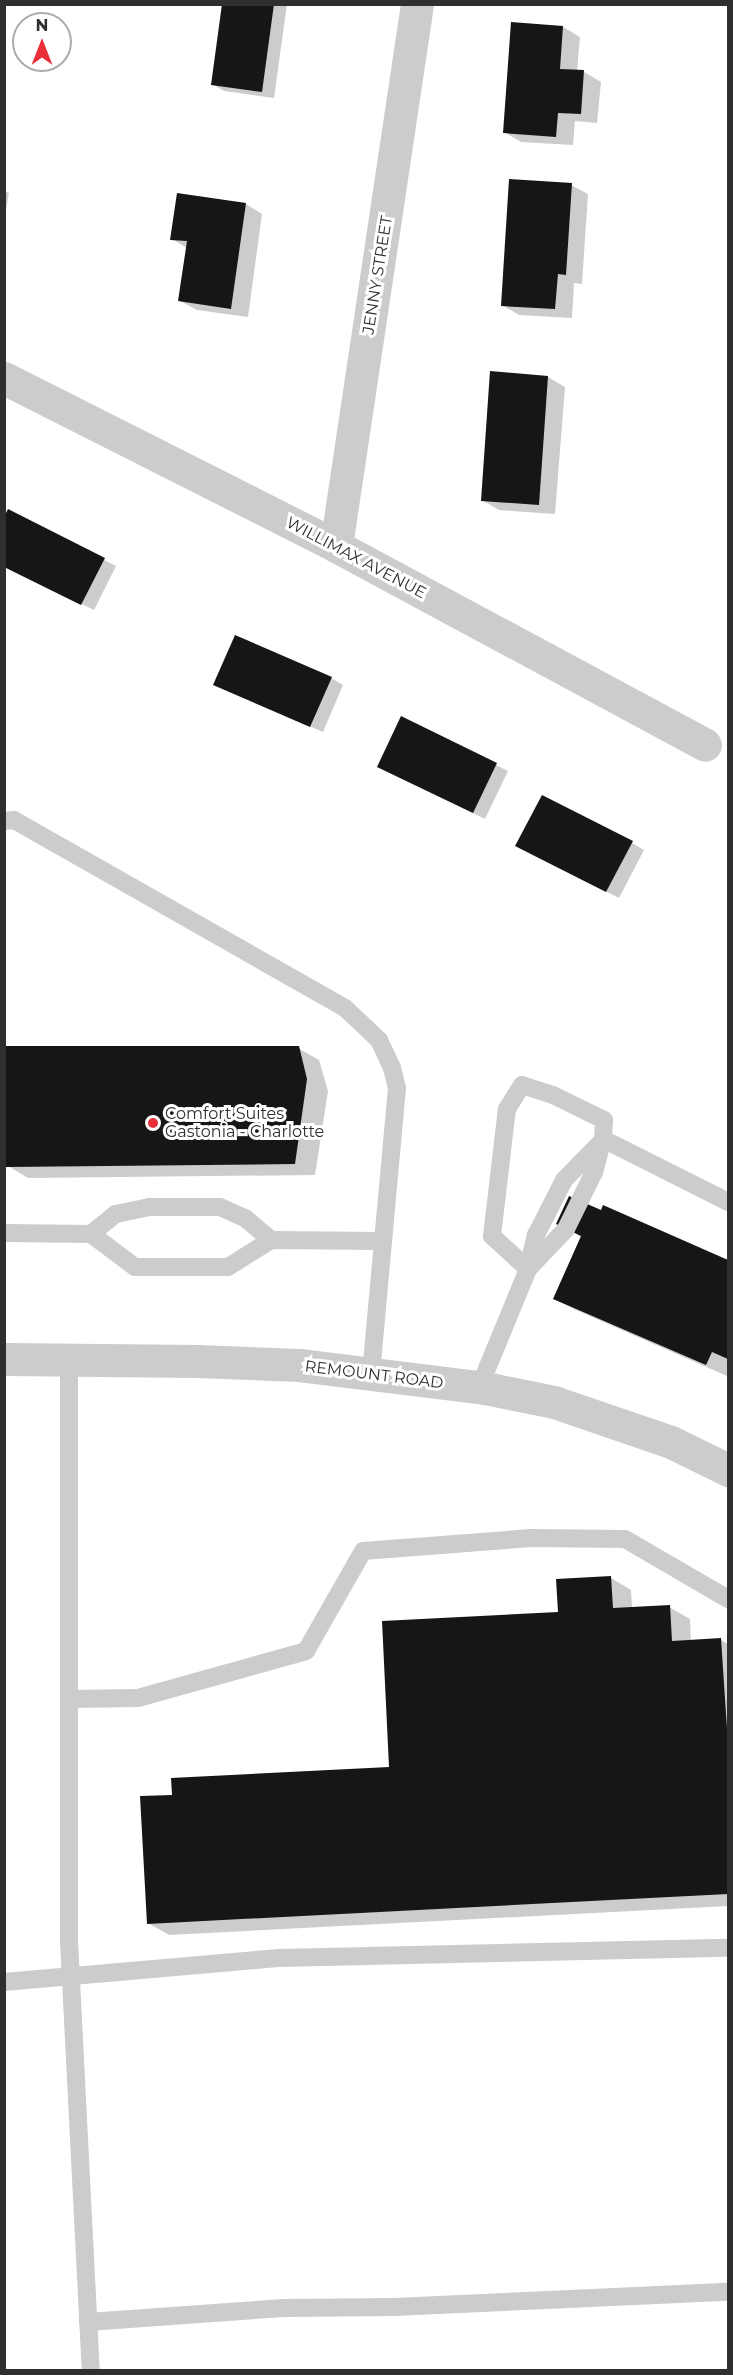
<!DOCTYPE html>
<html>
<head>
<meta charset="utf-8">
<style>
  body { margin:0 }
  #map { position:relative; width:733px; height:2375px; overflow:hidden; background:#fff; font-family:Montserrat,sans-serif }
  div>[style] { position:absolute }
  [style*='--x'] { left:calc(var(--x)*1px); top:calc(var(--y)*1px); width:calc(var(--w)*1px); rotate:calc(var(--a)*1deg) }
  .shadow>* { inset:0; background:#0003 }
  .building>* { inset:0; background:#161616 }
  .service>* { height:18px; margin:-9px; padding:0 9px; transform-origin:9px; border-radius:9px; background:#ccc }
  .minor>* { height:33px; margin:-16.5px; padding:0 16.5px; transform-origin:16.5px; border-radius:16.5px; background:#ccc }
  .dots>* { width:16px; height:16px; translate:-50% -50%; box-sizing:border-box; border:3px solid #fff; border-radius:50% }
  span { translate:-50% -50%; white-space:nowrap; text-align:center; line-height:1.15; -webkit-text-stroke:6px #fff; paint-order:stroke }
  .street-label { font-size:16px; color:#2f2f2f }
  .poi-label { font-size:16px; color:#2f2f2f }
  .left { translate:0 -50%; text-align:left }
  .frame { position:absolute; inset:0; border:6px solid #2f2f2f; pointer-events:none }
  .north { position:absolute; left:12px; top:12px; width:60px; height:60px; box-sizing:border-box; background:#fff; border:2px solid #acacac; border-radius:50%; rotate:0deg; font-size:16px; font-weight:700; line-height:24px; text-align:center; color:#2f2f2f }
  .north::after { content:''; display:block; margin:auto; width:21px; height:27px; background:#e82f39; clip-path:polygon(50% 0,100% 100%,50% 72%,0 100%) }
</style>
</head>
<body>
<div id="map">
  <div class="shadow">
    <div style="clip-path:polygon(223px 4px,287px 4px,274px 98px,224px 91px,212px 84px)"></div>
    <div style="clip-path:polygon(563px 27px,580px 37px,577px 71px,584px 72px,601px 82px,597px 123px,575px 121px,573px 145px,521px 142px,504px 132px)"></div>
    <div style="clip-path:polygon(571px 185px,588px 194px,582px 284px,574px 283px,572px 318px,519px 315px,502px 305px)"></div>
    <div style="clip-path:polygon(4px 191px,9px 193px,4px 221px)"></div>
    <div style="clip-path:polygon(246px 204px,262px 214px,248px 317px,197px 310px,180px 301px,187px 248px,172px 239px)"></div>
    <div style="clip-path:polygon(548px 377px,565px 387px,555px 514px,499px 510px,482px 500px)"></div>
    <div style="clip-path:polygon(9px 511px,116px 566px,94px 610px,4px 566px)"></div>
    <div style="clip-path:polygon(331px 678px,343px 685px,323px 732px,227px 691px)"></div>
    <div style="clip-path:polygon(402px 718px,508px 771px,485px 819px,390px 773px)"></div>
    <div style="clip-path:polygon(632px 843px,644px 850px,619px 898px,529px 853px)"></div>
    <div style="clip-path:polygon(298px 1048px,319px 1060px,328px 1091px,315px 1175px,28px 1178px,8px 1166px)"></div>
    <div style="clip-path:polygon(604px 1207px,728px 1262px,727px 1376px,576px 1310px,555px 1299px,582px 1237px,558px 1224px,602px 1212px)"></div>
    <div style="clip-path:polygon(611px 1578px,631px 1590px,632px 1608px,669px 1607px,690px 1619px,691px 1642px,721px 1640px,728px 1644px,728px 1906px,169px 1935px,148px 1923px,173px 1796px,391px 1768px,559px 1613px)"></div>
  </div>
  <div class="building">
    <div style="clip-path:polygon(222px 4px,274px 4px,262px 92px,211px 85px)"></div>
    <div style="clip-path:polygon(511px 22px,563px 26px,560px 69px,584px 70px,581px 114px,558px 113px,556px 137px,503px 133px)"></div>
    <div style="clip-path:polygon(509px 179px,572px 183px,566px 275px,558px 274px,555px 309px,501px 306px)"></div>
    <div style="clip-path:polygon(177px 193px,246px 203px,231px 309px,178px 301px,187px 241px,170px 240px)"></div>
    <div style="clip-path:polygon(490px 371px,548px 376px,539px 505px,481px 501px)"></div>
    <div style="clip-path:polygon(8px 509px,105px 558px,81px 605px,4px 567px,4px 517px)"></div>
    <div style="clip-path:polygon(235px 635px,332px 677px,310px 727px,213px 685px)"></div>
    <div style="clip-path:polygon(401px 716px,497px 763px,473px 813px,377px 767px)"></div>
    <div style="clip-path:polygon(542px 795px,633px 841px,606px 892px,515px 846px)"></div>
    <div style="clip-path:polygon(4px 1046px,299px 1046px,307px 1079px,295px 1164px,6px 1167px)"></div>
    <div style="clip-path:polygon(569px 1196px,601px 1210px,603px 1205px,728px 1260px,728px 1359px,712px 1352px,706px 1365px,553px 1299px,581px 1236px,556px 1224px)"></div>
    <div style="clip-path:polygon(611px 1576px,613px 1608px,670px 1605px,672px 1641px,721px 1638px,728px 1744px,728px 1894px,147px 1924px,140px 1796px,172px 1795px,171px 1778px,389px 1767px,382px 1621px,558px 1612px,556px 1579px)"></div>
  </div>
  <div class="service">
    <div style="--x:4;--y:821;--w:10;--a:-6"></div>
    <div style="--x:14;--y:820;--w:381;--a:29.6"></div>
    <div style="--x:345;--y:1008;--w:47;--a:43.3"></div>
    <div style="--x:379;--y:1040;--w:31;--a:65"></div>
    <div style="--x:392;--y:1068;--w:21;--a:76"></div>
    <div style="--x:397;--y:1088;--w:287;--a:95.2"></div>
    <div style="--x:522;--y:1085;--w:33;--a:18"></div>
    <div style="--x:553;--y:1095;--w:57;--a:26.1"></div>
    <div style="--x:604;--y:1120;--w:19;--a:93"></div>
    <div style="--x:603;--y:1139;--w:34;--a:105"></div>
    <div style="--x:594;--y:1172;--w:64;--a:116.2"></div>
    <div style="--x:566;--y:1229;--w:55;--a:133.5"></div>
    <div style="--x:528;--y:1269;--w:49;--a:-137.5"></div>
    <div style="--x:492;--y:1236;--w:128;--a:-83.3"></div>
    <div style="--x:507;--y:1109;--w:28;--a:-58"></div>
    <div style="--x:603;--y:1139;--w:140;--a:26.7"></div>
    <div style="--x:4;--y:1233;--w:87;--a:0.7"></div>
    <div style="--x:91;--y:1234;--w:55;--a:36.9"></div>
    <div style="--x:135;--y:1267;--w:93;--a:0"></div>
    <div style="--x:228;--y:1267;--w:51;--a:-32.1"></div>
    <div style="--x:271;--y:1240;--w:112;--a:0.5"></div>
    <div style="--x:91;--y:1234;--w:32;--a:-39"></div>
    <div style="--x:116;--y:1214;--w:34;--a:-12"></div>
    <div style="--x:149;--y:1207;--w:71;--a:0"></div>
    <div style="--x:220;--y:1207;--w:27;--a:24"></div>
    <div style="--x:245;--y:1218;--w:34;--a:40"></div>
    <div style="--x:69;--y:1360;--w:581;--a:90"></div>
    <div style="--x:69;--y:1941;--w:430;--a:87.1"></div>
    <div style="--x:479;--y:1388;--w:129;--a:-67.6"></div>
    <div style="--x:528;--y:1269;--w:35;--a:-77"></div>
    <div style="--x:536;--y:1235;--w:62;--a:-63"></div>
    <div style="--x:564;--y:1180;--w:56;--a:-45.7"></div>
    <div style="--x:70;--y:1699;--w:68;--a:-0.8"></div>
    <div style="--x:138;--y:1698;--w:174;--a:-15.6"></div>
    <div style="--x:306;--y:1651;--w:115;--a:-60.3"></div>
    <div style="--x:363;--y:1551;--w:169;--a:-4.4"></div>
    <div style="--x:531;--y:1538;--w:94;--a:0.6"></div>
    <div style="--x:625;--y:1539;--w:119;--a:30.2"></div>
    <div style="--x:4;--y:1982;--w:277;--a:-5"></div>
    <div style="--x:280;--y:1958;--w:448;--a:-1.3"></div>
    <div style="--x:88;--y:2322;--w:196;--a:-4.1"></div>
    <div style="--x:284;--y:2308;--w:110;--a:-0.5"></div>
    <div style="--x:394;--y:2307;--w:334;--a:-2.6"></div>
  </div>
  <div class="minor">
    <div style="--x:4;--y:378;--w:372;--a:26.8"></div>
    <div style="--x:336;--y:546;--w:419;--a:28.3"></div>
    <div style="--x:336;--y:546;--w:548;--a:-81.5"></div>
    <div style="--x:4;--y:1359;--w:194;--a:0.6"></div>
    <div style="--x:198;--y:1361;--w:101;--a:2.3"></div>
    <div style="--x:299;--y:1365;--w:187;--a:7"></div>
    <div style="--x:485;--y:1388;--w:70;--a:11.5"></div>
    <div style="--x:554;--y:1402;--w:124;--a:18.9"></div>
    <div style="--x:671;--y:1442;--w:64;--a:26.2"></div>
  </div>
  <div class="dots">
    <div style="left:153px;top:1123px;background:#e82f39"></div>
  </div>
  <div class="street-label">
    <span style="left:378px;top:275px;rotate:-81deg">JENNY STREET</span>
    <span style="left:356px;top:558px;rotate:28deg">WILLIMAX AVENUE</span>
    <span style="left:374px;top:1375px;rotate:7deg">REMOUNT ROAD</span>
  </div>
  <div class="poi-label">
    <span class="left" style="left:165px;top:1123px">Comfort Suites<br>Gastonia - Charlotte</span>
  </div>
  <div class="frame"></div>
  <div class="north">N</div>
</div>
</body>
</html>
